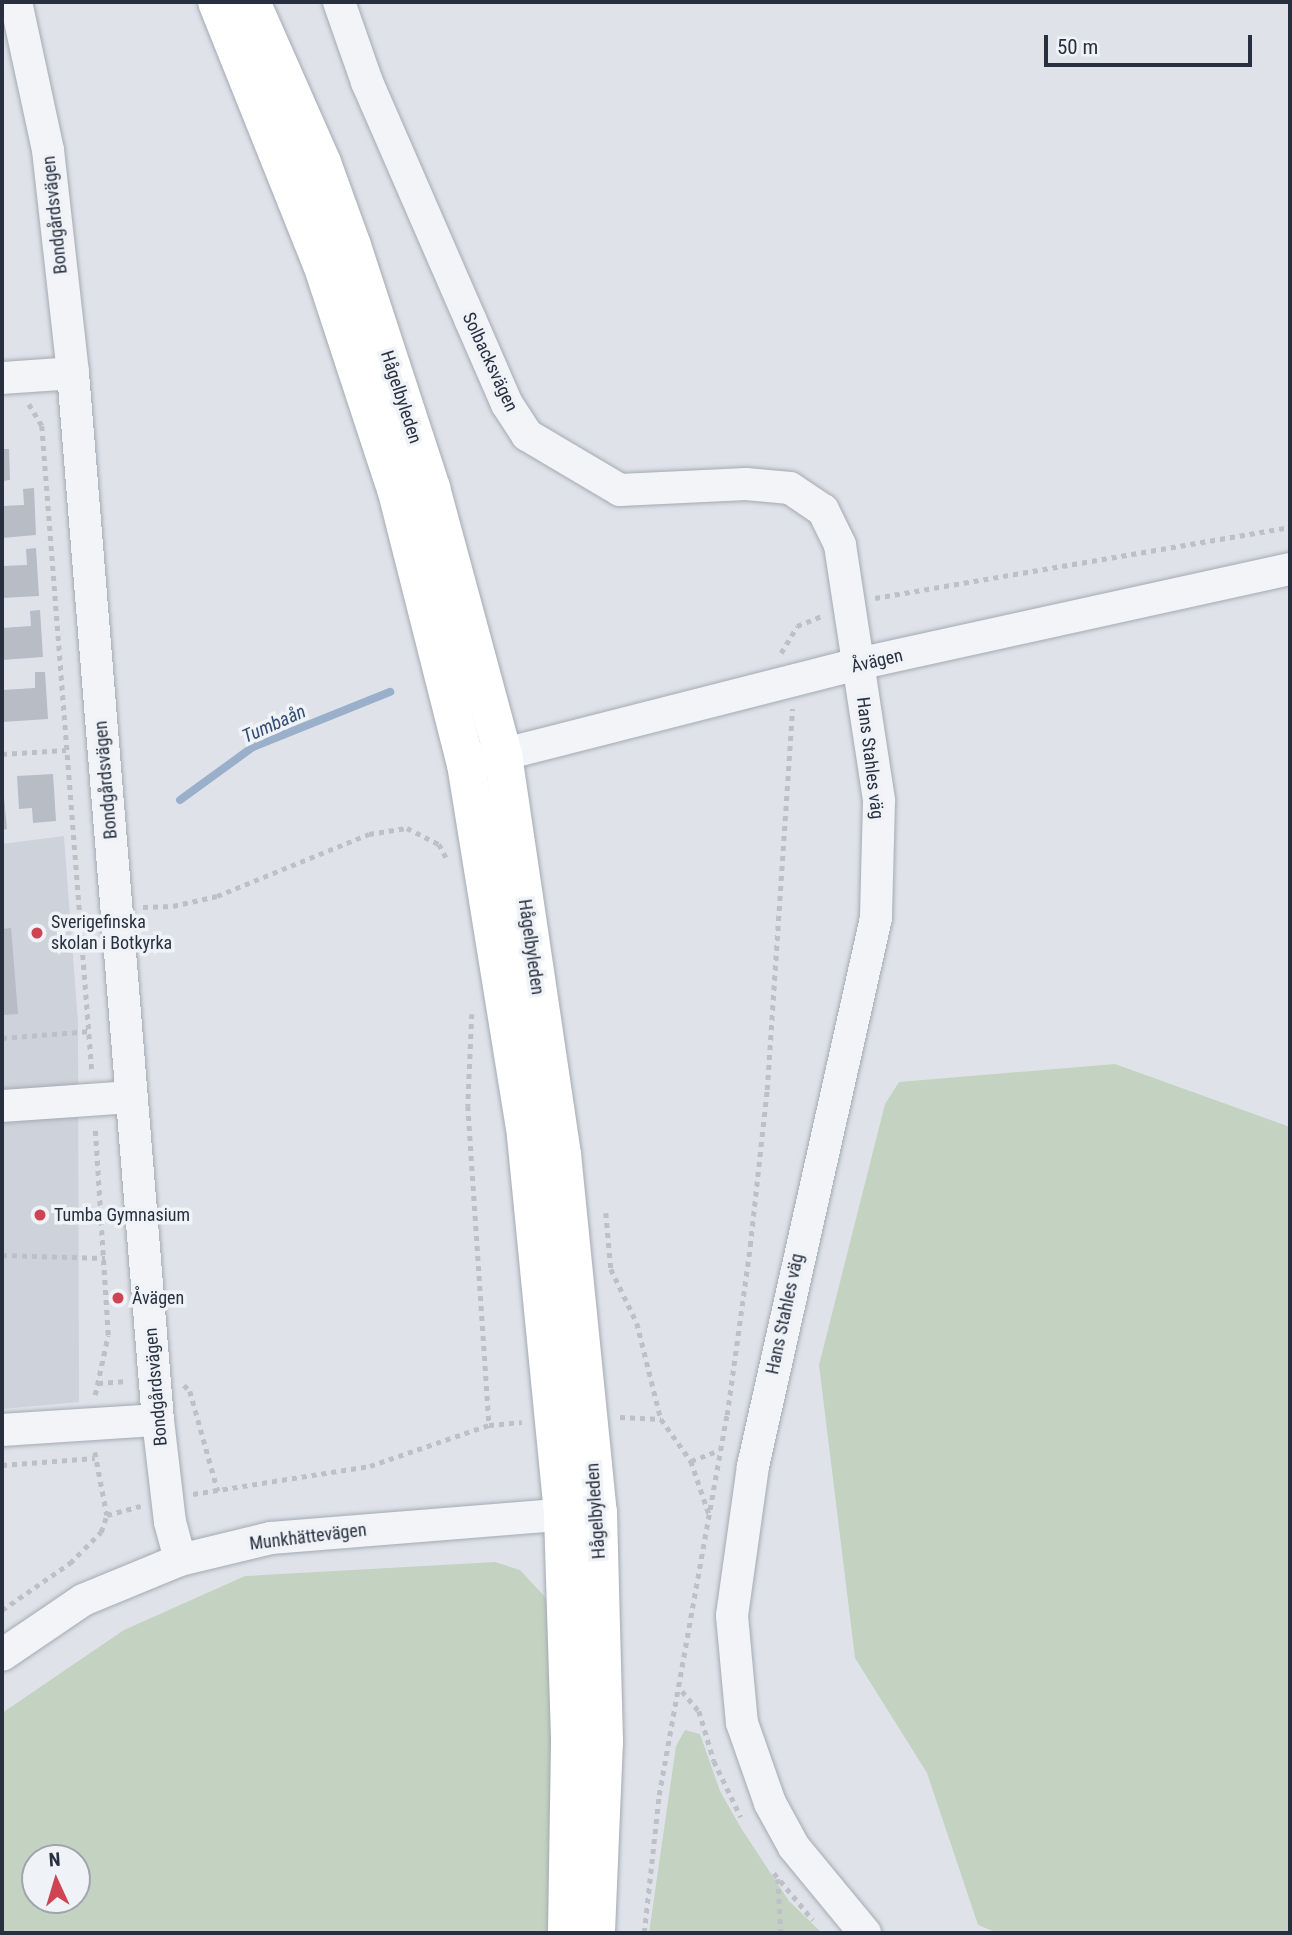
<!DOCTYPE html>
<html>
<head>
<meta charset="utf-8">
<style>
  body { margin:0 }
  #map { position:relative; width:1292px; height:1935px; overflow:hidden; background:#dfe3e9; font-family:"Roboto Condensed",sans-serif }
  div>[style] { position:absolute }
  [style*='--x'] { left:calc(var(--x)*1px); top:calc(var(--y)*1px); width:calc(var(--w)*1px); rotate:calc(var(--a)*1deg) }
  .built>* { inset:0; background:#ced2db }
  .green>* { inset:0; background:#c4d3c1 }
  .stream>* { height:8px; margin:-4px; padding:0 4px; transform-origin:4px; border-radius:4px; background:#9aafc9 }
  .building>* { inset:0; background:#b7bcc5 }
  .path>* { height:4.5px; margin-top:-2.25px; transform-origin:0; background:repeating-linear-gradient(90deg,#bdc1c7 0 5px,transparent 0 10px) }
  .roads { filter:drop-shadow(0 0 2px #a4aab3) drop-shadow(0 0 2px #a4aab3) }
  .minor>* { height:32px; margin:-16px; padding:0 16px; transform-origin:16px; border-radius:16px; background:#f2f4f7 }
  .major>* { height:38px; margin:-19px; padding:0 19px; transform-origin:19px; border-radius:19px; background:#fff }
  .dots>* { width:19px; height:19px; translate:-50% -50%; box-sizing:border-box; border:4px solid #eff2f6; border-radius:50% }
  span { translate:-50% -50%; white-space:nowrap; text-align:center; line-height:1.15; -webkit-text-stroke:7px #eff2f6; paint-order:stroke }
  .street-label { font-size:18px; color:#283040 }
  .poi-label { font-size:18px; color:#283040 }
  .left { translate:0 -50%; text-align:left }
  .water-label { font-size:19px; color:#324d74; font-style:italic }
  .frame { position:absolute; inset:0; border:4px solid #283040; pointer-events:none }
  .north { position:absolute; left:21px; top:1844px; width:70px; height:70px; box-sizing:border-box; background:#eff2f6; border:2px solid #9fa4ad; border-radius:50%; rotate:356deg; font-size:19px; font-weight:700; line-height:28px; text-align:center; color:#283040 }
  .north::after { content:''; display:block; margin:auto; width:24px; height:32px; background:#ce4453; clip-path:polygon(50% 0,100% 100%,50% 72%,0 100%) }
  .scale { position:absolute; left:1044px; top:35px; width:208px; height:32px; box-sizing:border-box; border:4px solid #283040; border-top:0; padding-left:9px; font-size:21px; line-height:24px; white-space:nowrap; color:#283040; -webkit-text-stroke:5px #eff2f6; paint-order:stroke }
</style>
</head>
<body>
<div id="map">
  <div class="built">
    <div style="clip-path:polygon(64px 836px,78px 1022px,79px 1402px,2px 1409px,2px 844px)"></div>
  </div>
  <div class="green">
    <div style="clip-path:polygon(1115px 1064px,1290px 1127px,1290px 1933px,998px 1933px,978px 1925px,927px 1773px,855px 1658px,819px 1365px,885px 1104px,899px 1082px)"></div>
    <div style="clip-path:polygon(evenodd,495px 1562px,520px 1570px,546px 1598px,555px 1681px,553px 1933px,2px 1933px,2px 1713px,124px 1630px,245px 1576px,495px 1562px,35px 1858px,77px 1858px,77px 1900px,35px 1900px,35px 1858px)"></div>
    <div style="clip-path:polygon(685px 1730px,700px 1734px,720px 1791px,741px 1828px,789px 1901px,822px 1933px,649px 1933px,676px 1746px)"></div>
  </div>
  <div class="stream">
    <div style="--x:180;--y:800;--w:90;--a:-36"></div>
    <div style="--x:253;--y:747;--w:148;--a:-21.9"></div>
  </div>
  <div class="building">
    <div style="clip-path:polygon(2px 449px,9px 449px,10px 480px,2px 481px)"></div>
    <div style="clip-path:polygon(34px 488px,36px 535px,2px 538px,2px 506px,24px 505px,23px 489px)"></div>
    <div style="clip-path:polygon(36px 548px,39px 596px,2px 598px,2px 566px,27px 565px,26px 549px)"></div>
    <div style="clip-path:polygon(40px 610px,43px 657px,2px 660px,2px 628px,31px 626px,30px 611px)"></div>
    <div style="clip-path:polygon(35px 672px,45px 672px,48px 719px,2px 722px,2px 690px,35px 688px)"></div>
    <div style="clip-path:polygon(53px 774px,56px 821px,33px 823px,32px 808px,19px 809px,17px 776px)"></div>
    <div style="clip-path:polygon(2px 776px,7px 829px,2px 830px)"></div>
    <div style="clip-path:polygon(11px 928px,18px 1014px,2px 1015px,2px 929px)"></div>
  </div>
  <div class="path">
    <div style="--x:29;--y:404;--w:26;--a:59"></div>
    <div style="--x:42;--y:426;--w:647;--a:85.57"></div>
    <div style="--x:875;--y:598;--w:421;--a:-9.7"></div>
    <div style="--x:781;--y:653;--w:31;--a:-59"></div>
    <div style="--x:797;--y:626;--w:29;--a:-22"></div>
    <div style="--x:2;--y:754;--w:64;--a:-3.6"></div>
    <div style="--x:143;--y:907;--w:30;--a:-2"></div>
    <div style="--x:173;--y:906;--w:45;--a:-12.8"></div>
    <div style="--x:217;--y:896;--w:164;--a:-22.2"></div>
    <div style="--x:369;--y:834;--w:38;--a:-9"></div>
    <div style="--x:407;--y:828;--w:36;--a:27"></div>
    <div style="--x:439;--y:844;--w:17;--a:62"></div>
    <div style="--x:472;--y:1014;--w:92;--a:92.5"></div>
    <div style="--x:468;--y:1106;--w:320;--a:86.2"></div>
    <div style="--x:2;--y:1038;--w:89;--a:-4.5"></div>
    <div style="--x:606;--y:1213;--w:56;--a:84.9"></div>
    <div style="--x:611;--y:1269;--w:60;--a:64.3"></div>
    <div style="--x:637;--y:1323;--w:99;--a:76"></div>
    <div style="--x:2;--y:1255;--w:103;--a:1.7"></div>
    <div style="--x:98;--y:1383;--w:30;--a:-4"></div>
    <div style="--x:184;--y:1385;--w:8;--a:45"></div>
    <div style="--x:190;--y:1391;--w:104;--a:74.4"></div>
    <div style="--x:95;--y:1395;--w:61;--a:-77.8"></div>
    <div style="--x:108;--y:1335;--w:206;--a:-93.6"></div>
    <div style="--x:620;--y:1417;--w:41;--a:2.8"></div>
    <div style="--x:661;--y:1419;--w:52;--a:54.5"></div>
    <div style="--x:691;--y:1461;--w:56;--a:71.2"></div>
    <div style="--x:95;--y:1452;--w:64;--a:79.2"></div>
    <div style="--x:107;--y:1515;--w:35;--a:-15"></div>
    <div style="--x:691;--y:1461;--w:30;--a:-21"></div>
    <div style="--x:2;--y:1465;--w:93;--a:-4.3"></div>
    <div style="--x:193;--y:1494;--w:179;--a:-9"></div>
    <div style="--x:370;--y:1466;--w:126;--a:-19"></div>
    <div style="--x:489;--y:1425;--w:33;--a:-5"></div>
    <div style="--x:2;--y:1610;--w:83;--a:-34.7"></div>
    <div style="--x:70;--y:1563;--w:44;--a:-45"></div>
    <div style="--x:101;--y:1532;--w:18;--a:-71"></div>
    <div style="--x:682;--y:1691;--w:26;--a:50"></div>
    <div style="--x:699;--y:1711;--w:52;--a:73.3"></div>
    <div style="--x:714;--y:1761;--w:62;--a:64.3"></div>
    <div style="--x:774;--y:1873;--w:61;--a:50.3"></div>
    <div style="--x:778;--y:1879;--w:54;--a:86.8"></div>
    <div style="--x:644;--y:1933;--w:139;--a:-83.8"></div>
    <div style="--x:659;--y:1795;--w:386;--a:-79.9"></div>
    <div style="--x:727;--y:1415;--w:171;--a:-82.2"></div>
    <div style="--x:750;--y:1246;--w:157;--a:-83.8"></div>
    <div style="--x:767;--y:1090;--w:382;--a:-86.2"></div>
  </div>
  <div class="roads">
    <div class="minor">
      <div style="--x:16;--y:2;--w:151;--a:77.8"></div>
      <div style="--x:48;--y:150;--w:224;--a:83.6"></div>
      <div style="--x:73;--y:373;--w:1050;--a:85.36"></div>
      <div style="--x:158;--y:1420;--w:103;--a:83.3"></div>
      <div style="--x:170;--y:1522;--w:39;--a:75"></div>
      <div style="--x:339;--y:2;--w:85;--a:70.7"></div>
      <div style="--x:367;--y:82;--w:258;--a:66.5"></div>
      <div style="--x:470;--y:319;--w:93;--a:66.5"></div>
      <div style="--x:507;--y:404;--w:37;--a:57"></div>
      <div style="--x:527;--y:435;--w:108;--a:30.6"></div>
      <div style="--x:620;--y:490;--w:126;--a:-2.7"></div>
      <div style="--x:746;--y:484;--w:44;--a:5.2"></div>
      <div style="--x:790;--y:488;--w:40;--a:34"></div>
      <div style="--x:823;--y:510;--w:39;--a:64"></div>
      <div style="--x:840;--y:545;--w:259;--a:81.3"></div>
      <div style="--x:879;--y:801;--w:117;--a:91.5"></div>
      <div style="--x:876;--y:918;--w:562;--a:102.65"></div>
      <div style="--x:753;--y:1466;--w:151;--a:98"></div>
      <div style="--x:732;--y:1616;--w:107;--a:84.7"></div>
      <div style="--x:742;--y:1723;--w:85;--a:70.7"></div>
      <div style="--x:770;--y:1803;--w:50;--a:61.4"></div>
      <div style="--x:794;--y:1847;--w:112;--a:50.5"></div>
      <div style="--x:2;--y:378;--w:71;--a:-4"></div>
      <div style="--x:481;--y:760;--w:389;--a:-14.3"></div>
      <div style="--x:858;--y:664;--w:442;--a:-12.4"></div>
      <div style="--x:2;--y:1106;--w:128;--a:-4"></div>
      <div style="--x:2;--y:1430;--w:156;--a:-3.7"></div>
      <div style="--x:2;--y:1655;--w:98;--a:-34.2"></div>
      <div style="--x:83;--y:1600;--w:105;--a:-22.4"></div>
      <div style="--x:180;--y:1560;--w:94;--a:-13.6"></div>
      <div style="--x:271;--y:1538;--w:315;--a:-4.6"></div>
    </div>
    <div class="major">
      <div style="--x:217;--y:2;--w:282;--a:68.2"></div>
      <div style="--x:322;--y:264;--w:240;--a:71.8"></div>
      <div style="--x:397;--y:492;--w:281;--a:75.8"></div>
      <div style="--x:466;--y:764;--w:377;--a:80.8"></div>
      <div style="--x:526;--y:1136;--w:381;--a:84.4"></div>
      <div style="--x:563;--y:1515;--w:227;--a:88.2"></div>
      <div style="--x:570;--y:1742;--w:191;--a:90.9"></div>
      <div style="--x:251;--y:2;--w:176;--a:66.2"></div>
      <div style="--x:322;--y:163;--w:88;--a:70.1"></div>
      <div style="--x:352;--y:246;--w:255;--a:71.9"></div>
      <div style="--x:431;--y:488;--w:277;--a:74.9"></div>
      <div style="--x:503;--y:755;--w:403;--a:81.6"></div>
      <div style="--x:562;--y:1154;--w:360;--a:84.3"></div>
      <div style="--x:598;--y:1512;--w:229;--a:88.5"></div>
      <div style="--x:604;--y:1741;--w:192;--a:92.4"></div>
    </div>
  </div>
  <div class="dots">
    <div style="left:37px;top:933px;background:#ce4453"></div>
    <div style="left:40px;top:1215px;background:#ce4453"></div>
    <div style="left:118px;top:1298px;background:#ce4453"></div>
  </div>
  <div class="street-label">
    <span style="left:55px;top:215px;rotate:-96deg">Bondgårdsvägen</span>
    <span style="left:490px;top:362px;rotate:65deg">Solbacksvägen</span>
    <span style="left:401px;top:397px;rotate:72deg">Hågelbyleden</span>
    <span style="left:877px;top:661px;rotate:-13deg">Åvägen</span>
    <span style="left:870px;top:758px;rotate:83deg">Hans Stahles väg</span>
    <span style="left:106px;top:780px;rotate:-95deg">Bondgårdsvägen</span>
    <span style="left:531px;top:947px;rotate:82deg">Hågelbyleden</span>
    <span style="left:785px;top:1314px;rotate:-78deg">Hans Stahles väg</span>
    <span style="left:156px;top:1387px;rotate:-95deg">Bondgårdsvägen</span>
    <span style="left:596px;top:1511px;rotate:-94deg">Hågelbyleden</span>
    <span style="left:308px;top:1537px;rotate:-7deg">Munkhättevägen</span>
  </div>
  <div class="poi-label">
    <span class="left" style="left:51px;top:933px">Sverigefinska<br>skolan i Botkyrka</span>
    <span class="left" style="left:54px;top:1215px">Tumba Gymnasium</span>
    <span class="left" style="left:132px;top:1298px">Åvägen</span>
  </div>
  <div class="water-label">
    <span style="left:274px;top:724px;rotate:-24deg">Tumbaån</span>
  </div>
  <div class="frame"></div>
  <div class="north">N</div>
  <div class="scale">50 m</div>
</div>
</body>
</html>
